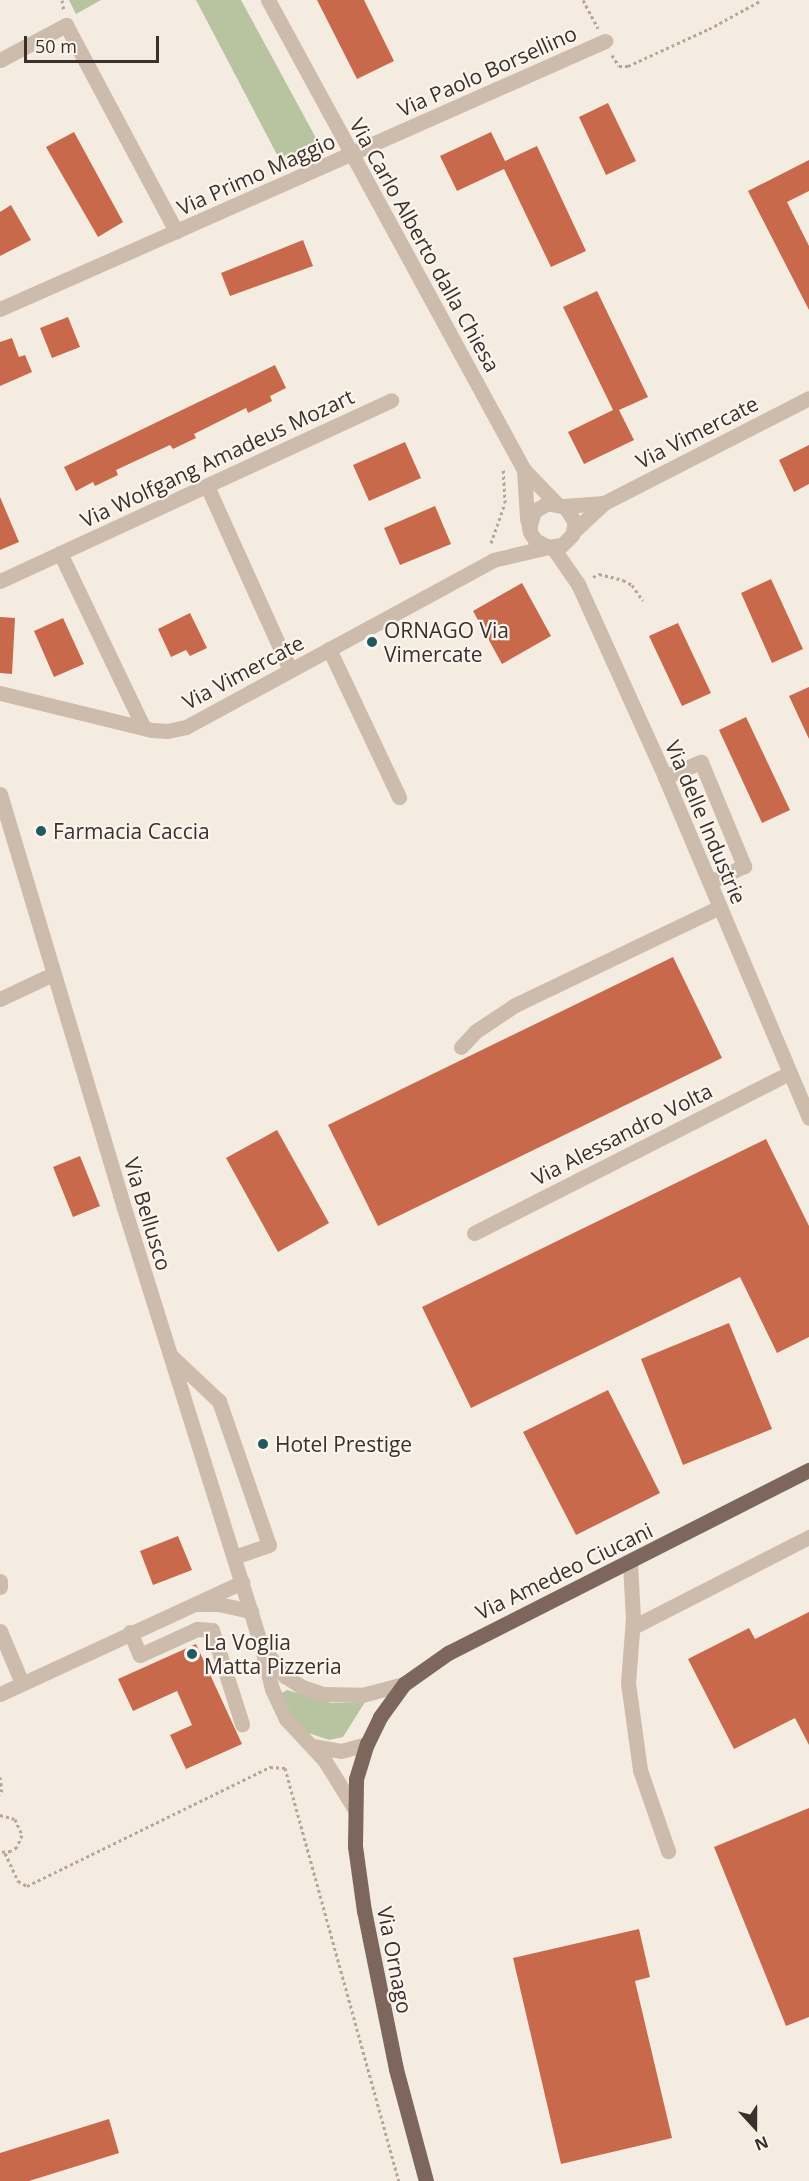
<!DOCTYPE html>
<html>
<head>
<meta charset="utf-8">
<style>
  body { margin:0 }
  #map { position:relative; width:809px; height:2181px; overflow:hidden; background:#f4ebe1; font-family:"Open Sans",sans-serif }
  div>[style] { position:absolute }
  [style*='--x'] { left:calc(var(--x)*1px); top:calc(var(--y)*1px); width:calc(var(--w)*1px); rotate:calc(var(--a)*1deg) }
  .green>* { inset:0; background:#b8c4a0 }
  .building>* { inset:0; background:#c8694b }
  .path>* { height:3px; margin-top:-1.5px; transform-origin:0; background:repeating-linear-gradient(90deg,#b9a596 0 3px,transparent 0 6px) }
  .minor>* { height:15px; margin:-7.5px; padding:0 7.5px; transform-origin:7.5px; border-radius:7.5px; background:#cdbbac }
  .major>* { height:15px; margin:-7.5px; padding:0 7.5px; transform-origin:7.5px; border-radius:7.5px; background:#7d675c }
  .dots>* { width:16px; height:16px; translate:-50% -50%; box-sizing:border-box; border:3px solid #fbf5ee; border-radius:50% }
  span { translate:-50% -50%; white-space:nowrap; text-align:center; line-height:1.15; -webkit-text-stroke:4.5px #fbf5ee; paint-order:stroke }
  .street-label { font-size:21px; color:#3b302b }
  .poi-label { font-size:21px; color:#3b302b }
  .left { translate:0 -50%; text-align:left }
  .north { position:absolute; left:725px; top:2097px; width:60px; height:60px; -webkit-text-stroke:4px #fbf5ee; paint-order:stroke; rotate:159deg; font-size:16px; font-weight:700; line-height:24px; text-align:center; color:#3b302b }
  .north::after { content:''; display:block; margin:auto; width:21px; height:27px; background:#3b302b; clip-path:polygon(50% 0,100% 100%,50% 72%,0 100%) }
  .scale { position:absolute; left:24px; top:36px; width:135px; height:27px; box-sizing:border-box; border:3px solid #3b302b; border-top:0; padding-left:8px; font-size:18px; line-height:21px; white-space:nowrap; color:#3b302b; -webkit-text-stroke:4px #fbf5ee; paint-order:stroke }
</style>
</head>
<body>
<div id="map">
  <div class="green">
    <div style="clip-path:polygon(69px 0,101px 0,76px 14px)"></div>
    <div style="clip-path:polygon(196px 0,241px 0,323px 151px,284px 168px)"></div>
    <div style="clip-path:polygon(287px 1690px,331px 1703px,365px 1702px,343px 1737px,329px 1740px,306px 1732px,294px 1722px,282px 1693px)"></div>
  </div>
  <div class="building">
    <div style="clip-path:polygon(317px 0,364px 0,394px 61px,357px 79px)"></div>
    <div style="clip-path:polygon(608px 103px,636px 161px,606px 175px,579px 117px)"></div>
    <div style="clip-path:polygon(74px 132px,123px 222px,98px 237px,46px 147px)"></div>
    <div style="clip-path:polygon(491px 132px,505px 161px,537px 146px,586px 251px,551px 267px,504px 169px,457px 191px,440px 156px)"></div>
    <div style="clip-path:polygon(809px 160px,809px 191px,787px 202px,809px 246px,809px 310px,748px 191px)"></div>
    <div style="clip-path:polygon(11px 205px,31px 240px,0 256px,0 212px)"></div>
    <div style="clip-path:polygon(303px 240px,313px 266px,230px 296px,221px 273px)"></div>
    <div style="clip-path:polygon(597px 291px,648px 397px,619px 410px,634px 440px,584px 464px,568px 432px,613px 410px,563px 307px)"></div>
    <div style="clip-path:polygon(68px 317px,80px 347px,52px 358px,40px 328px)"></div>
    <div style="clip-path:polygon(12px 338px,19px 357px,25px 355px,32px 372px,0 386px,0 342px)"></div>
    <div style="clip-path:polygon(275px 365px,286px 388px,270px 396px,272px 401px,248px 413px,246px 408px,194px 434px,196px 438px,173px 449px,170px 445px,116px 470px,118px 475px,95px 486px,93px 482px,76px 491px,64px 467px)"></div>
    <div style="clip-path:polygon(405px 442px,421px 478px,369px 501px,353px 465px)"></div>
    <div style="clip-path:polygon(809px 445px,809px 484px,794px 492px,779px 460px)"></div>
    <div style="clip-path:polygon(0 497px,19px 542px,0 550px)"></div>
    <div style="clip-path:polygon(435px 506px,451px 544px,400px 565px,384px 528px)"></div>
    <div style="clip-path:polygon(771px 579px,803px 649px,772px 663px,741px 593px)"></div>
    <div style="clip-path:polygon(522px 583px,551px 636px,502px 664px,473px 611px)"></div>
    <div style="clip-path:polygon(190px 613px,207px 648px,190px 656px,186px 650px,171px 657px,158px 629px)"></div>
    <div style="clip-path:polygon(0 617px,15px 618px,12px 674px,0 673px)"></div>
    <div style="clip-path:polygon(63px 618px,84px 664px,54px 677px,34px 631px)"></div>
    <div style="clip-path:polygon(678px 623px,711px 693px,682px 706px,649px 636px)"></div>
    <div style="clip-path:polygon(809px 687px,809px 739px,789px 696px)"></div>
    <div style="clip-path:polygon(746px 717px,790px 810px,762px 823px,719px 730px)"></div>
    <div style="clip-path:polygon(673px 957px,722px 1058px,378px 1226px,328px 1125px)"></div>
    <div style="clip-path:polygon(277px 1130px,329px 1223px,278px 1252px,226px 1158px)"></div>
    <div style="clip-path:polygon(766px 1139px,809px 1226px,809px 1337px,777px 1353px,740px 1277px,471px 1408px,422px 1307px)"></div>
    <div style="clip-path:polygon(80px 1156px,100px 1206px,73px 1217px,53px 1167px)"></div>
    <div style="clip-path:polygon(729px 1323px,772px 1429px,683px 1465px,641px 1359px)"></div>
    <div style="clip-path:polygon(608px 1390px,660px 1493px,576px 1535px,523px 1432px)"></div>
    <div style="clip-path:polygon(178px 1536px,192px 1570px,153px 1585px,140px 1551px)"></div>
    <div style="clip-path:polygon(809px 1612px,809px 1745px,795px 1718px,734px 1749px,688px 1659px,749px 1628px,755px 1639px)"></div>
    <div style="clip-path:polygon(196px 1644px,242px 1744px,186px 1769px,170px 1735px,192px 1725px,177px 1691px,133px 1711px,118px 1679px)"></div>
    <div style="clip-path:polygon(809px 1808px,809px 2017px,786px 2026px,714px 1847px)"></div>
    <div style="clip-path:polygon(639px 1929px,650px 1977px,635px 1981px,672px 2138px,561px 2164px,513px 1958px)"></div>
    <div style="clip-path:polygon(109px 2119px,119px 2153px,29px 2181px,0 2181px,0 2153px)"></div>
  </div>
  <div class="path">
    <div style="--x:62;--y:0;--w:11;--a:80"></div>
    <div style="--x:583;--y:0;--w:32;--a:62"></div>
    <div style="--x:612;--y:55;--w:13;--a:58"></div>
    <div style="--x:619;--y:66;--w:9;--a:0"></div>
    <div style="--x:628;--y:66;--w:89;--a:-24.6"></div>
    <div style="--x:709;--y:29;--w:60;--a:-28.7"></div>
    <div style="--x:491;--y:543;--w:42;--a:-70.7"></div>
    <div style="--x:505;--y:503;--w:34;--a:-93"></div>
    <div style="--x:593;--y:577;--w:7;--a:-27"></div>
    <div style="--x:599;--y:574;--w:25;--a:14"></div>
    <div style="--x:623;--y:580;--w:10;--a:29"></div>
    <div style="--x:632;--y:585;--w:19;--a:55"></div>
    <div style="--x:0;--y:1777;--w:12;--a:81"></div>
    <div style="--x:2;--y:1789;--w:6;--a:108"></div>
    <div style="--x:0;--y:1815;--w:16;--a:15"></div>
    <div style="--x:15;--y:1819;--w:17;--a:66"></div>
    <div style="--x:22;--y:1835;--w:13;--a:113"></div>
    <div style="--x:17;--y:1847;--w:7;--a:146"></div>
    <div style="--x:11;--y:1851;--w:11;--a:175"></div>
    <div style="--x:5;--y:1853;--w:31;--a:65"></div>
    <div style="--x:18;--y:1881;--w:10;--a:29"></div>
    <div style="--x:27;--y:1886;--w:271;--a:-26.1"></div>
    <div style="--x:270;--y:1767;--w:15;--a:4"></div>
    <div style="--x:285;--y:1768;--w:428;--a:74.6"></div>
  </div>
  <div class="minor">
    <div style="--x:268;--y:0;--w:535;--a:61.42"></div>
    <div style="--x:524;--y:470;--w:46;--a:45.9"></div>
    <div style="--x:0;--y:60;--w:75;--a:-27.9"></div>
    <div style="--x:66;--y:25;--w:234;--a:61.9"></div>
    <div style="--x:0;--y:309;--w:662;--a:-23.89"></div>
    <div style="--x:524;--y:470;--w:48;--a:86.4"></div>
    <div style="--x:527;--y:518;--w:12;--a:76"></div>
    <div style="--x:530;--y:530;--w:2;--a:90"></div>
    <div style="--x:530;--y:532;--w:9;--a:58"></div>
    <div style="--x:535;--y:540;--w:15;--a:28"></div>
    <div style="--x:548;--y:547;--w:14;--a:-8"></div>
    <div style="--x:562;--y:545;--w:14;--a:-45"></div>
    <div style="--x:572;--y:535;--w:13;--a:-77"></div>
    <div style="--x:575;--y:522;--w:18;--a:-124"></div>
    <div style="--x:565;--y:507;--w:17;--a:-167"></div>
    <div style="--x:548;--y:503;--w:16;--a:150"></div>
    <div style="--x:534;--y:511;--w:18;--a:106"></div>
    <div style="--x:207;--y:486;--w:202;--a:65.7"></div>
    <div style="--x:564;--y:506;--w:40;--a:-4.3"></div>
    <div style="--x:604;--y:503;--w:230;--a:-27.1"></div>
    <div style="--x:574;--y:531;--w:41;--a:-43"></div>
    <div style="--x:553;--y:548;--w:44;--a:55.2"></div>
    <div style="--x:578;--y:584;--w:212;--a:65.7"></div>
    <div style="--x:665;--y:777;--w:370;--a:67.1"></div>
    <div style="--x:60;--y:553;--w:194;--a:64.4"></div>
    <div style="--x:0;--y:581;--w:431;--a:-24.8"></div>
    <div style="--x:329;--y:649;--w:164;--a:64.7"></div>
    <div style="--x:0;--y:693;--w:156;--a:13.7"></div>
    <div style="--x:152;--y:730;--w:15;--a:4"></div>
    <div style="--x:167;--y:731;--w:19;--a:-12"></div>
    <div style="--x:186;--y:727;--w:349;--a:-28.5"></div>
    <div style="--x:493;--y:560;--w:57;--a:-13.3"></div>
    <div style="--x:665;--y:777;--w:39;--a:-23"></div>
    <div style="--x:701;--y:762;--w:113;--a:67.5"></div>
    <div style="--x:744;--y:866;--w:38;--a:155"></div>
    <div style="--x:0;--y:794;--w:419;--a:73.3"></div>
    <div style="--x:120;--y:1195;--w:471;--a:72.6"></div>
    <div style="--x:261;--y:1644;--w:46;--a:76.3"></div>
    <div style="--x:272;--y:1689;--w:33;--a:65"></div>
    <div style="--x:286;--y:1719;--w:57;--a:47.1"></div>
    <div style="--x:325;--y:1761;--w:55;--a:58.3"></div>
    <div style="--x:0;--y:999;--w:59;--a:-25.3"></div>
    <div style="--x:461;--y:1047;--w:22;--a:-47"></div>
    <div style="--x:476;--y:1031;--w:47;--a:-33.7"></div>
    <div style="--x:515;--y:1005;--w:227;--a:-25.6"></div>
    <div style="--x:474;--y:1233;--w:354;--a:-26.9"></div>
    <div style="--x:171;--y:1356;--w:66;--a:43.2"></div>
    <div style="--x:219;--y:1401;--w:152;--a:70.9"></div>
    <div style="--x:269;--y:1545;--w:37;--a:161"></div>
    <div style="--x:630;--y:1563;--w:55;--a:86.9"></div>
    <div style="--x:633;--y:1618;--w:65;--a:94.4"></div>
    <div style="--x:628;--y:1683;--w:88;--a:82.1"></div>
    <div style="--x:640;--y:1770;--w:86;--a:70.9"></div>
    <div style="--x:0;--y:1581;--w:6;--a:90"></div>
    <div style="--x:196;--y:1604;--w:22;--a:0"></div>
    <div style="--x:218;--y:1604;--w:34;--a:12"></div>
    <div style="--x:633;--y:1627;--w:198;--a:-27.1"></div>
    <div style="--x:0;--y:1631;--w:56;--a:67.1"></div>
    <div style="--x:130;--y:1632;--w:25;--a:67"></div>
    <div style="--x:140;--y:1655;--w:63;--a:-24.5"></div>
    <div style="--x:197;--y:1629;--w:15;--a:4"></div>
    <div style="--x:212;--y:1630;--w:99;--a:72.3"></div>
    <div style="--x:266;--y:1652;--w:31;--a:52"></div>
    <div style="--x:285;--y:1676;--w:20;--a:33"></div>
    <div style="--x:302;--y:1687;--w:22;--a:18"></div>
    <div style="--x:323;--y:1694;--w:39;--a:1"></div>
    <div style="--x:362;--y:1695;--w:43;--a:-14.7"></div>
    <div style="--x:0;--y:1694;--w:267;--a:-24.8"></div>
    <div style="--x:313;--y:1746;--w:28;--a:10"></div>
    <div style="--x:341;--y:1751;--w:27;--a:-15"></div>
  </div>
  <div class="major">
    <div style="--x:426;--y:2181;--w:116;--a:-105"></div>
    <div style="--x:396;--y:2069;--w:161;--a:-101.4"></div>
    <div style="--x:364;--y:1911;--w:66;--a:-97.9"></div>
    <div style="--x:355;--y:1846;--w:67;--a:-89.1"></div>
    <div style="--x:356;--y:1779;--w:37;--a:-73"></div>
    <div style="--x:367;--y:1744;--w:30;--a:-64"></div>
    <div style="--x:380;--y:1717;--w:41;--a:-54"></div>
    <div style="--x:404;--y:1684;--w:54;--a:-35.2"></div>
    <div style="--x:448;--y:1653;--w:405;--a:-26.9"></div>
  </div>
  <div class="dots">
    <div style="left:372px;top:642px;background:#1f5a5e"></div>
    <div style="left:41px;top:831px;background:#1f5a5e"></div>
    <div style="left:263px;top:1444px;background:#1f5a5e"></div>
    <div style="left:192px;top:1654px;background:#1f5a5e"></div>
  </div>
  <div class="street-label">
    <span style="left:487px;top:71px;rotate:-24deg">Via Paolo Borsellino</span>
    <span style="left:256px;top:174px;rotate:-24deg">Via Primo Maggio</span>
    <span style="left:425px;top:245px;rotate:61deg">Via Carlo Alberto dalla Chiesa</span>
    <span style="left:697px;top:432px;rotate:-27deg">Via Vimercate</span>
    <span style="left:217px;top:458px;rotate:-25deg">Via Wolfgang Amadeus Mozart</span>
    <span style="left:243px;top:672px;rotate:-28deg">Via Vimercate</span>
    <span style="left:706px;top:822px;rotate:67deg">Via delle Industrie</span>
    <span style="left:622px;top:1134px;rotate:-27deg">Via Alessandro Volta</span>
    <span style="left:148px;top:1214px;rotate:73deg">Via Bellusco</span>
    <span style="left:564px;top:1571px;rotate:-26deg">Via Amedeo Ciucani</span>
    <span style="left:395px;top:1960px;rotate:79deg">Via Ornago</span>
  </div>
  <div class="poi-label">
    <span class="left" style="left:384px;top:642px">ORNAGO Via<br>Vimercate</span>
    <span class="left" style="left:53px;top:831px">Farmacia Caccia</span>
    <span class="left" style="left:275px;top:1444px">Hotel Prestige</span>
    <span class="left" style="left:204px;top:1654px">La Voglia<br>Matta Pizzeria</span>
  </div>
  <div class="north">N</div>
  <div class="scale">50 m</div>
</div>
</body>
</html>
